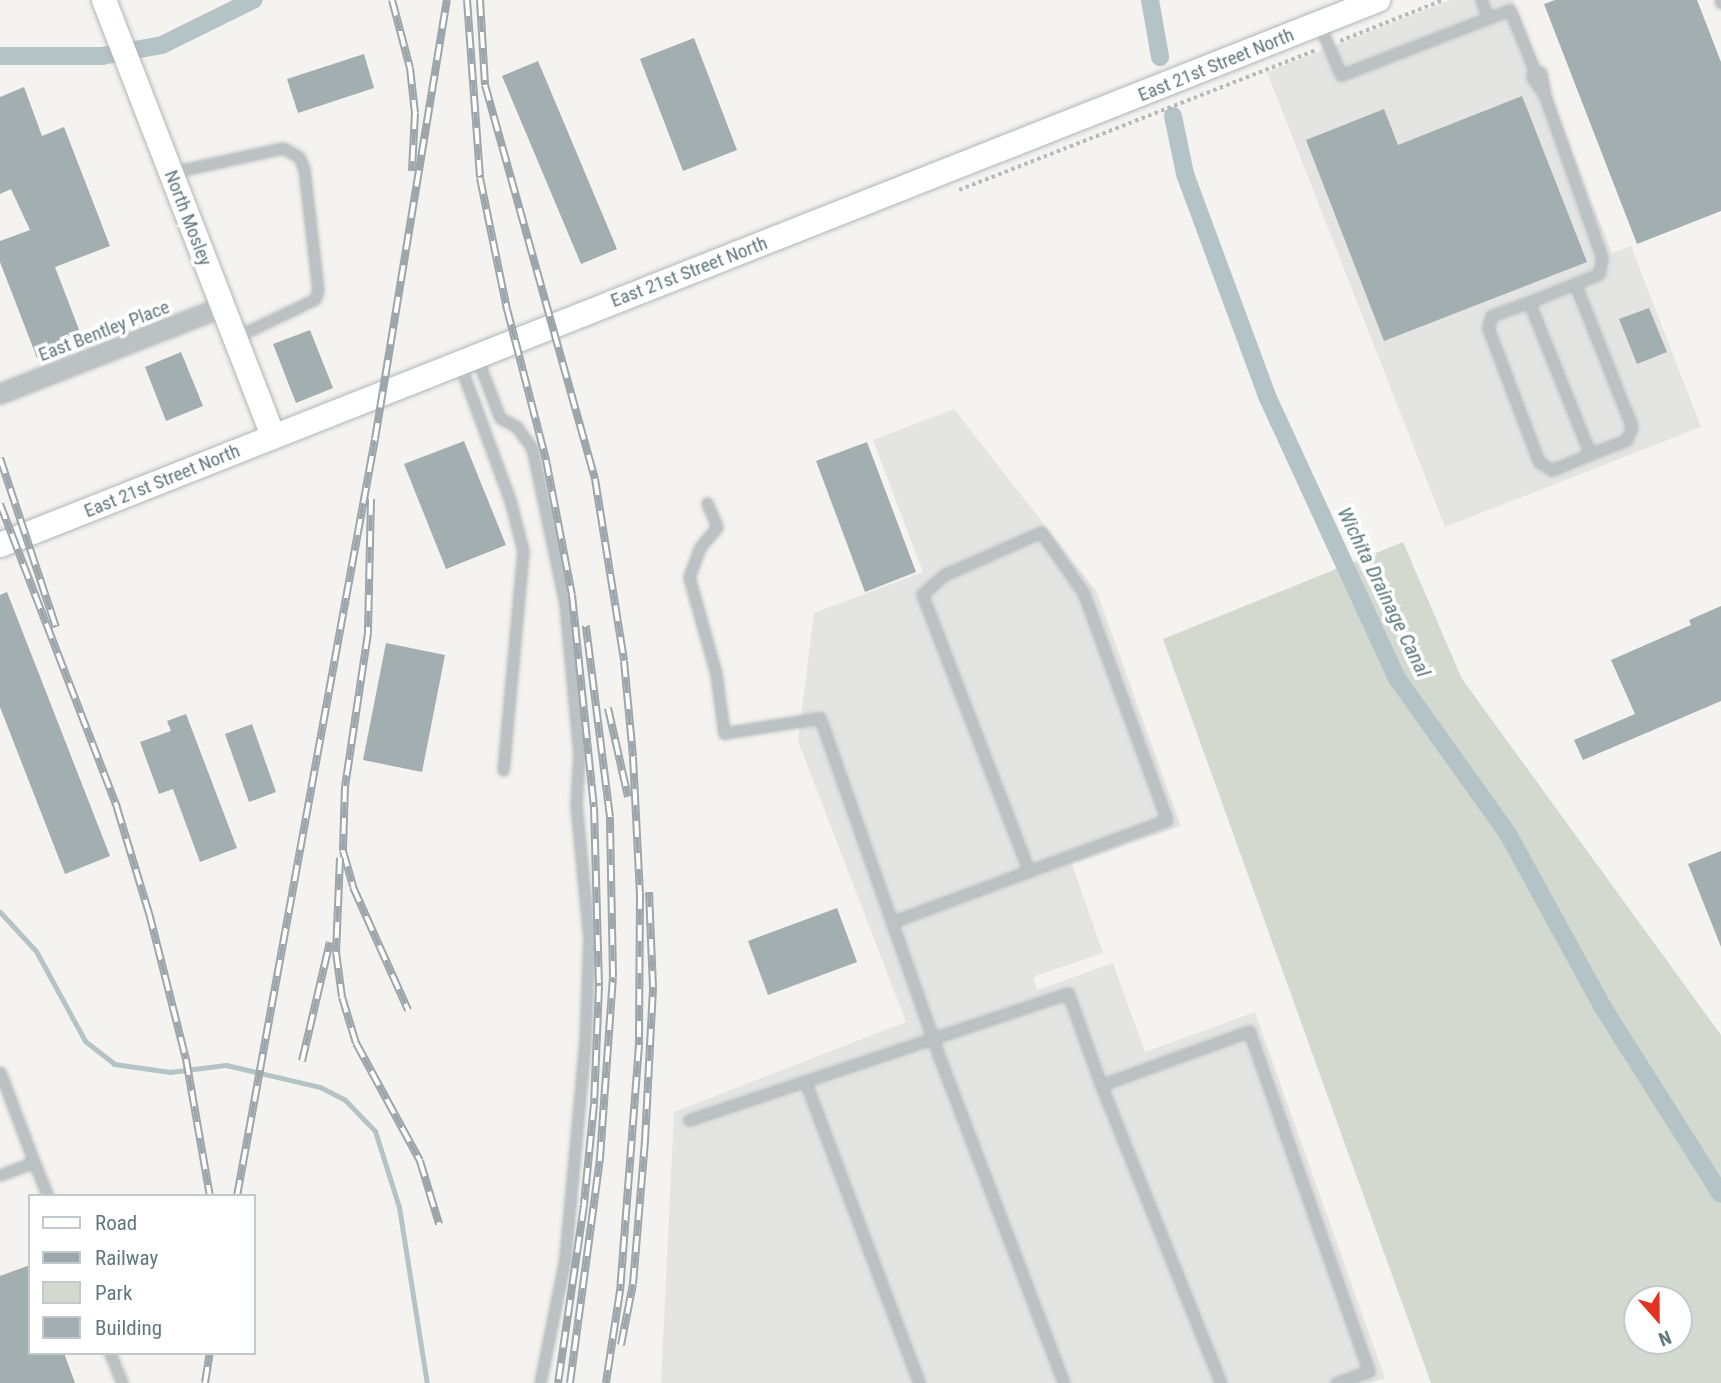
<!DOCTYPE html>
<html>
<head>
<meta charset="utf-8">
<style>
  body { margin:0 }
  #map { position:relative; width:1721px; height:1383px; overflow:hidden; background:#f4f3ef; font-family:"Roboto Condensed",sans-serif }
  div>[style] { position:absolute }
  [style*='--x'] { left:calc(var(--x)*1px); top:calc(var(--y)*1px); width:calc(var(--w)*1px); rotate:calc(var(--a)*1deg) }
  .built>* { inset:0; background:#e4e5e3 }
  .green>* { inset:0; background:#d4d9cf }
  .stream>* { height:5px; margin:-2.5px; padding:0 2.5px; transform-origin:2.5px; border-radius:2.5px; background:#b4c3c5 }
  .canal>* { height:18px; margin:-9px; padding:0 9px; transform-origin:9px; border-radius:9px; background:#b4c3c5 }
  .building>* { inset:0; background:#a3aeb1 }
  .path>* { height:3.5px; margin-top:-1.75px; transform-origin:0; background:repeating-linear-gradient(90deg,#b6babc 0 3.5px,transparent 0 7px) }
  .roads { filter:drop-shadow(0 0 2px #afb6b9) drop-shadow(0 0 2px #afb6b9) }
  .lane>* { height:9px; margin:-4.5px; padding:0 4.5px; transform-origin:4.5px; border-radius:4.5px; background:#bcc2c4 }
  .street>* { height:18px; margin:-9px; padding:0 9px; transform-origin:9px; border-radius:9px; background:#bcc2c4 }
  .secondary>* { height:24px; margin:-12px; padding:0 12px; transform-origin:12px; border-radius:12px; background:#fff }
  .rail>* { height:8px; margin-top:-4px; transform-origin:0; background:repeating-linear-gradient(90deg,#fff 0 16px,#9da6aa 0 32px); box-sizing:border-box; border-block:2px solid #9da6aa }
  span { translate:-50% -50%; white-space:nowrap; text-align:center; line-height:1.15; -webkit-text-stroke:7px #fff; paint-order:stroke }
  .street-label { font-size:19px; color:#627881 }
  .water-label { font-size:21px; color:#5e7b7f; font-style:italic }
  .legend { position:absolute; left:28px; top:1194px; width:228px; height:161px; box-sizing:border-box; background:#fff; border:2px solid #c0c9cd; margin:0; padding:9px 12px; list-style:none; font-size:21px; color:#627881 }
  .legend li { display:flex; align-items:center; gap:14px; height:35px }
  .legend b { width:35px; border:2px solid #c0c9cd }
  .north { position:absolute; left:1623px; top:1285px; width:70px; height:70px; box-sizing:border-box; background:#fff; border:2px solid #c0c9cd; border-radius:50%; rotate:159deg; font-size:19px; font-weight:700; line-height:28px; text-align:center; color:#627881 }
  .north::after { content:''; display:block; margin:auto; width:24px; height:32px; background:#e33220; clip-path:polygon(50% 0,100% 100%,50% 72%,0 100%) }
</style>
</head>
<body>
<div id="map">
  <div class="built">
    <div style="clip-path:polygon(1450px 0,1513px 0,1612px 253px,1631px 246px,1701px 427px,1445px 527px,1267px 72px)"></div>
    <div style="clip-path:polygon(954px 409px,1097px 592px,1181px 826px,1072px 864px,1103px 953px,1033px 977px,1037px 990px,1113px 963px,1145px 1052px,1255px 1012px,1385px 1378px,1371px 1383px,661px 1383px,674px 1112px,906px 1022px,798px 741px,814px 613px,923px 572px,873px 440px)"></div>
  </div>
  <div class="green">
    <div style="clip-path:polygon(evenodd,1403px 542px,1462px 679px,1721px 1035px,1721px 1383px,1431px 1383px,1163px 639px,1403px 542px,1637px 1299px,1679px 1299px,1679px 1341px,1637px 1341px,1637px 1299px)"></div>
  </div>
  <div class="stream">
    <div style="--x:0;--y:912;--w:53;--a:47.3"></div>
    <div style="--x:36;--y:951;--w:102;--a:61.4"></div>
    <div style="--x:85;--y:1041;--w:37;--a:38"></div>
    <div style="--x:114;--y:1064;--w:57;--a:8.1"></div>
    <div style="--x:170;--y:1072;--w:56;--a:-7.1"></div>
    <div style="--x:226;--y:1065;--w:97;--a:13.2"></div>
    <div style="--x:320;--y:1087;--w:28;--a:27"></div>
    <div style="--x:345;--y:1100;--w:43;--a:45.9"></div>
    <div style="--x:375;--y:1131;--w:80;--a:72.5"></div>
    <div style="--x:399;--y:1207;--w:178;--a:81"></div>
  </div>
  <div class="canal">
    <div style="--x:1150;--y:0;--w:58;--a:80"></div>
    <div style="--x:0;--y:56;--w:102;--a:0"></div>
    <div style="--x:102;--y:56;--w:61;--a:-10.4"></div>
    <div style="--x:162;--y:45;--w:102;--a:-26.3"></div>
    <div style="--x:1173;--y:116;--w:59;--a:78.3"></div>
    <div style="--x:1185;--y:174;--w:237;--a:69.7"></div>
    <div style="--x:1267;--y:396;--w:309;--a:65.3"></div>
    <div style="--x:1396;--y:677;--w:193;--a:54.5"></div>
    <div style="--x:1508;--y:834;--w:196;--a:61.3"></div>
    <div style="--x:1602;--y:1006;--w:222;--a:57.7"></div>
  </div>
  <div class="building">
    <div style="clip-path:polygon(1555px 0,1697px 0,1721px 62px,1721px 211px,1637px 244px,1544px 4px)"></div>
    <div style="clip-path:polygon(694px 38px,737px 150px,683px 171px,640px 59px)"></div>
    <div style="clip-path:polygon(364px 54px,374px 88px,298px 113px,287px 79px)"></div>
    <div style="clip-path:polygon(538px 61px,617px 249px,581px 264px,502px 76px)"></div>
    <div style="clip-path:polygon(24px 87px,42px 136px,64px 127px,110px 246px,55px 267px,83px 340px,37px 358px,0 262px,0 241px,30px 230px,11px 189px,0 194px,0 97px)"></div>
    <div style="clip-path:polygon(1522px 96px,1587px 262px,1384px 341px,1306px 140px,1384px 109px,1398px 145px)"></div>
    <div style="clip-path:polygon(1649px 308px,1667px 352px,1637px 364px,1619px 319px)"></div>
    <div style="clip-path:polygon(310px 330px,333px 388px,296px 403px,273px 344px)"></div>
    <div style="clip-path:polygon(181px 352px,203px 406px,166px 421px,145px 367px)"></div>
    <div style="clip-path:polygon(464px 441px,506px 545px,446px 569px,404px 464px)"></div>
    <div style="clip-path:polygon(867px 442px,916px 572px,865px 592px,816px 461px)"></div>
    <div style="clip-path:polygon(7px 592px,110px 856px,65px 874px,0 707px,0 595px)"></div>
    <div style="clip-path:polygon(1721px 606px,1721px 701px,1583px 760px,1574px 740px,1635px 714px,1611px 660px,1691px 625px,1689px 620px)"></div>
    <div style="clip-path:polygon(386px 643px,445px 655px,422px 772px,363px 760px)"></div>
    <div style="clip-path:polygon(186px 714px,237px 848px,200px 862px,173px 789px,159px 794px,140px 742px,171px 731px,167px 721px)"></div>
    <div style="clip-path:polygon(252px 724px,276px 792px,249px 802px,225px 734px)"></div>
    <div style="clip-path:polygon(1721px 851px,1721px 947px,1688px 864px)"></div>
    <div style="clip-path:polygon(837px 908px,857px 962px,768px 995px,748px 941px)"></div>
    <div style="clip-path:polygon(30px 1265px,30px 1353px,64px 1353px,75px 1383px,0 1383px,0 1276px)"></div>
  </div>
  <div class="path">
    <div style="--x:1340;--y:41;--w:111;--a:-21.7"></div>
    <div style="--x:959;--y:190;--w:384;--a:-21.4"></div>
  </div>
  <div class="roads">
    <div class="lane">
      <div style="--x:1720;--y:0;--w:3;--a:72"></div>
      <div style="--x:1488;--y:18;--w:23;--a:-20"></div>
      <div style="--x:1510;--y:10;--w:64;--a:67.9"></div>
      <div style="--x:1534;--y:69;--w:8;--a:30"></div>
      <div style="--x:1541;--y:73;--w:23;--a:80"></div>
      <div style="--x:1545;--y:96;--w:23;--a:-124"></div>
      <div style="--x:1532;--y:77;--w:8;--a:-76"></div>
      <div style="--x:1319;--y:24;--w:56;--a:66.7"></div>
      <div style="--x:1341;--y:75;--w:158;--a:-21.2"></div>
      <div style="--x:1488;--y:18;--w:19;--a:-111"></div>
      <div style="--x:1545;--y:96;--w:172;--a:70.6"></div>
      <div style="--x:1602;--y:258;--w:16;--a:101"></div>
      <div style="--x:1599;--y:274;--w:75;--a:158.2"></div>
      <div style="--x:1529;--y:302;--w:164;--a:68.1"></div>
      <div style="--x:1590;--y:454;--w:39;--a:-21"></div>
      <div style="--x:1626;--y:440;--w:14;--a:-65"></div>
      <div style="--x:1632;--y:427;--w:154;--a:-111.7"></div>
      <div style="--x:173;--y:172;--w:113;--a:-12.3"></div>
      <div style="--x:283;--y:148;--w:18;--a:29"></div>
      <div style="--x:299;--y:157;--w:13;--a:67"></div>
      <div style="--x:304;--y:169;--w:122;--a:83.4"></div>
      <div style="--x:318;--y:290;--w:9;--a:108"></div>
      <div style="--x:315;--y:299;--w:88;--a:154.3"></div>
      <div style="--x:1529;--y:302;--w:40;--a:159.8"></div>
      <div style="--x:1491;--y:316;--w:12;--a:104"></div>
      <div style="--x:1488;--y:328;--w:143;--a:69.2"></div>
      <div style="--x:1539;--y:462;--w:15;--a:32"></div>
      <div style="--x:1552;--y:470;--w:41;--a:-22.8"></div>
      <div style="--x:477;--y:358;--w:64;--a:69"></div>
      <div style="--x:500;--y:418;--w:18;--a:27"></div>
      <div style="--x:516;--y:426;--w:27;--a:54"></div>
      <div style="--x:532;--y:448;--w:158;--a:78"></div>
      <div style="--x:565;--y:603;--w:152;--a:84.7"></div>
      <div style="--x:579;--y:754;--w:50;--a:93.4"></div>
      <div style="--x:576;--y:804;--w:135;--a:84.5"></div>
      <div style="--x:589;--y:938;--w:104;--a:92.2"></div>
      <div style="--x:585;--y:1042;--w:218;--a:95.3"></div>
      <div style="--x:565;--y:1259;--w:126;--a:101.4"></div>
      <div style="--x:460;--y:365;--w:144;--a:69.7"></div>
      <div style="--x:510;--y:500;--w:53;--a:75.7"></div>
      <div style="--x:523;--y:551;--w:220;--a:95.2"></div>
      <div style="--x:707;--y:503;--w:26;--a:67"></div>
      <div style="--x:717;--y:527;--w:26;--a:130"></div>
      <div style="--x:700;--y:547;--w:32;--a:110"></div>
      <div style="--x:689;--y:577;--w:101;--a:74.4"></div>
      <div style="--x:716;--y:674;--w:60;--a:82.3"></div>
      <div style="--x:724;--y:733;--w:97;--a:-8.9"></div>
      <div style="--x:820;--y:718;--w:353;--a:70.6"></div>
      <div style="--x:937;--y:1051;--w:355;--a:69.1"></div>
      <div style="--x:892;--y:922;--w:146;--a:-20.4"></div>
      <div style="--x:1029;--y:871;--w:147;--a:-20.3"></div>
      <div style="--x:1167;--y:820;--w:243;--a:-110.2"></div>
      <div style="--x:1083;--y:592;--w:73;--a:-125"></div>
      <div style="--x:1041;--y:532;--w:106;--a:156.1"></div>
      <div style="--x:944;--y:575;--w:29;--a:139"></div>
      <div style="--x:922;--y:594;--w:297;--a:68.9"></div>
      <div style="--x:0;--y:1072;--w:96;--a:69.3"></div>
      <div style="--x:34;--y:1162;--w:36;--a:159"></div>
      <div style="--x:805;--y:1081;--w:323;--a:69.3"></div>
      <div style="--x:1101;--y:1085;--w:321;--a:68.1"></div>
      <div style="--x:689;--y:1120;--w:400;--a:-18.5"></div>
      <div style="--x:1068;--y:993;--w:98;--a:70.3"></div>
      <div style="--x:1101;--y:1085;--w:158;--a:-20"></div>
      <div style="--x:1249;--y:1031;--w:361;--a:70.6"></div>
      <div style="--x:1369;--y:1371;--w:35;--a:160"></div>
      <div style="--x:34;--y:1162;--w:37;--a:68"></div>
      <div style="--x:110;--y:1353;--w:32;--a:68"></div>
    </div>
    <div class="street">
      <div style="--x:0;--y:394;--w:239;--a:-21.3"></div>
    </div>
    <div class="secondary">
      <div style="--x:104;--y:0;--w:468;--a:68.8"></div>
      <div style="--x:0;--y:545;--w:1482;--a:-21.58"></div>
    </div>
  </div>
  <div class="rail">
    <div style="--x:392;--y:0;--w:70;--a:75.2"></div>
    <div style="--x:410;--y:68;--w:45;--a:83.7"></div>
    <div style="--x:415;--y:113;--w:58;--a:93"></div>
    <div style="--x:467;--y:0;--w:178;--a:85.8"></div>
    <div style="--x:480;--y:178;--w:134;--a:78.4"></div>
    <div style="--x:507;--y:309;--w:156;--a:75.5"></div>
    <div style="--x:546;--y:460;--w:137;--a:79.1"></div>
    <div style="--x:572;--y:595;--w:213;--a:84.1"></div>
    <div style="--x:594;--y:807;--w:179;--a:88.4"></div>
    <div style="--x:599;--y:986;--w:118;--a:92.4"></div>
    <div style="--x:594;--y:1104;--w:101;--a:95.7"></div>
    <div style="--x:584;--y:1205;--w:180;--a:98.3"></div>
    <div style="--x:480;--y:0;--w:85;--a:86.6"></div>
    <div style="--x:485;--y:85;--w:409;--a:74.4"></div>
    <div style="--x:595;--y:479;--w:184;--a:80.9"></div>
    <div style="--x:624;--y:661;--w:96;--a:84.6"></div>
    <div style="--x:633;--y:757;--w:136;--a:87.1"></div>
    <div style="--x:640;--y:893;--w:152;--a:90.4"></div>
    <div style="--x:639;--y:1045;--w:247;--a:94.4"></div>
    <div style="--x:620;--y:1291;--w:93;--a:98.7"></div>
    <div style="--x:0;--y:458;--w:178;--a:71.7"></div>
    <div style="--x:371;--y:499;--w:134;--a:91.3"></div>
    <div style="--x:368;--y:633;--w:155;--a:98.5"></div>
    <div style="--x:345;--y:786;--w:65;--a:91.8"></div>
    <div style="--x:343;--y:851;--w:37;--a:74"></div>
    <div style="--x:353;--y:887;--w:135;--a:65.9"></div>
    <div style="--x:0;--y:504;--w:326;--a:68.9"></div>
    <div style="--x:117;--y:808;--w:110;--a:73.1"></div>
    <div style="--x:149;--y:913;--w:151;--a:75.8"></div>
    <div style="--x:186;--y:1059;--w:139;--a:80.1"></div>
    <div style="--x:608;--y:708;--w:91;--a:77.3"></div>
    <div style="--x:340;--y:858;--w:94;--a:92.4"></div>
    <div style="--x:336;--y:952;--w:45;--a:82.4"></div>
    <div style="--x:342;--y:997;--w:48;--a:73.1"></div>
    <div style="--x:356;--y:1043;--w:134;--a:61.5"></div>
    <div style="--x:420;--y:1161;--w:66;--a:73.2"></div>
    <div style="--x:302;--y:1061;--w:122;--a:-76.8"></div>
    <div style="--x:237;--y:1196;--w:769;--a:-79.67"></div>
    <div style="--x:375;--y:439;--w:445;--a:-80.7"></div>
    <div style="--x:621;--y:1345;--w:62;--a:-78.9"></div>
    <div style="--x:633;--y:1284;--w:144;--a:-85.2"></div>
    <div style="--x:645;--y:1141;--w:154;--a:-87"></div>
    <div style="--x:653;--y:987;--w:95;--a:-92.4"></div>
    <div style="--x:205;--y:1383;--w:30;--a:-81"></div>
    <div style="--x:570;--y:1383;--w:227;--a:-82.4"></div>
    <div style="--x:600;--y:1158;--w:181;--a:-85.9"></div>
    <div style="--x:613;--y:977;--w:160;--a:-91.1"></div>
    <div style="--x:610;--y:817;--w:193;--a:-97.2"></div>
  </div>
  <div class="street-label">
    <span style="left:1216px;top:65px;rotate:-22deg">East 21st Street North</span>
    <span style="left:188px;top:218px;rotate:69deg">North Mosley</span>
    <span style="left:689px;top:272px;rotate:-21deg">East 21st Street North</span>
    <span style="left:104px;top:331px;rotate:-21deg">East Bentley Place</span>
    <span style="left:162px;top:481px;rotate:-22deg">East 21st Street North</span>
  </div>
  <div class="water-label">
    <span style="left:1384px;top:592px;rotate:64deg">Wichita Drainage Canal</span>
  </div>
  <ul class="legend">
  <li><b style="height:9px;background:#fff"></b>Road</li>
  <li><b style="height:9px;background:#9da6aa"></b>Railway</li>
  <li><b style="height:19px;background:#d4d9cf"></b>Park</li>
  <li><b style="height:19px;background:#a3aeb1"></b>Building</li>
  </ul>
  <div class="north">N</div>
</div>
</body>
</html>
